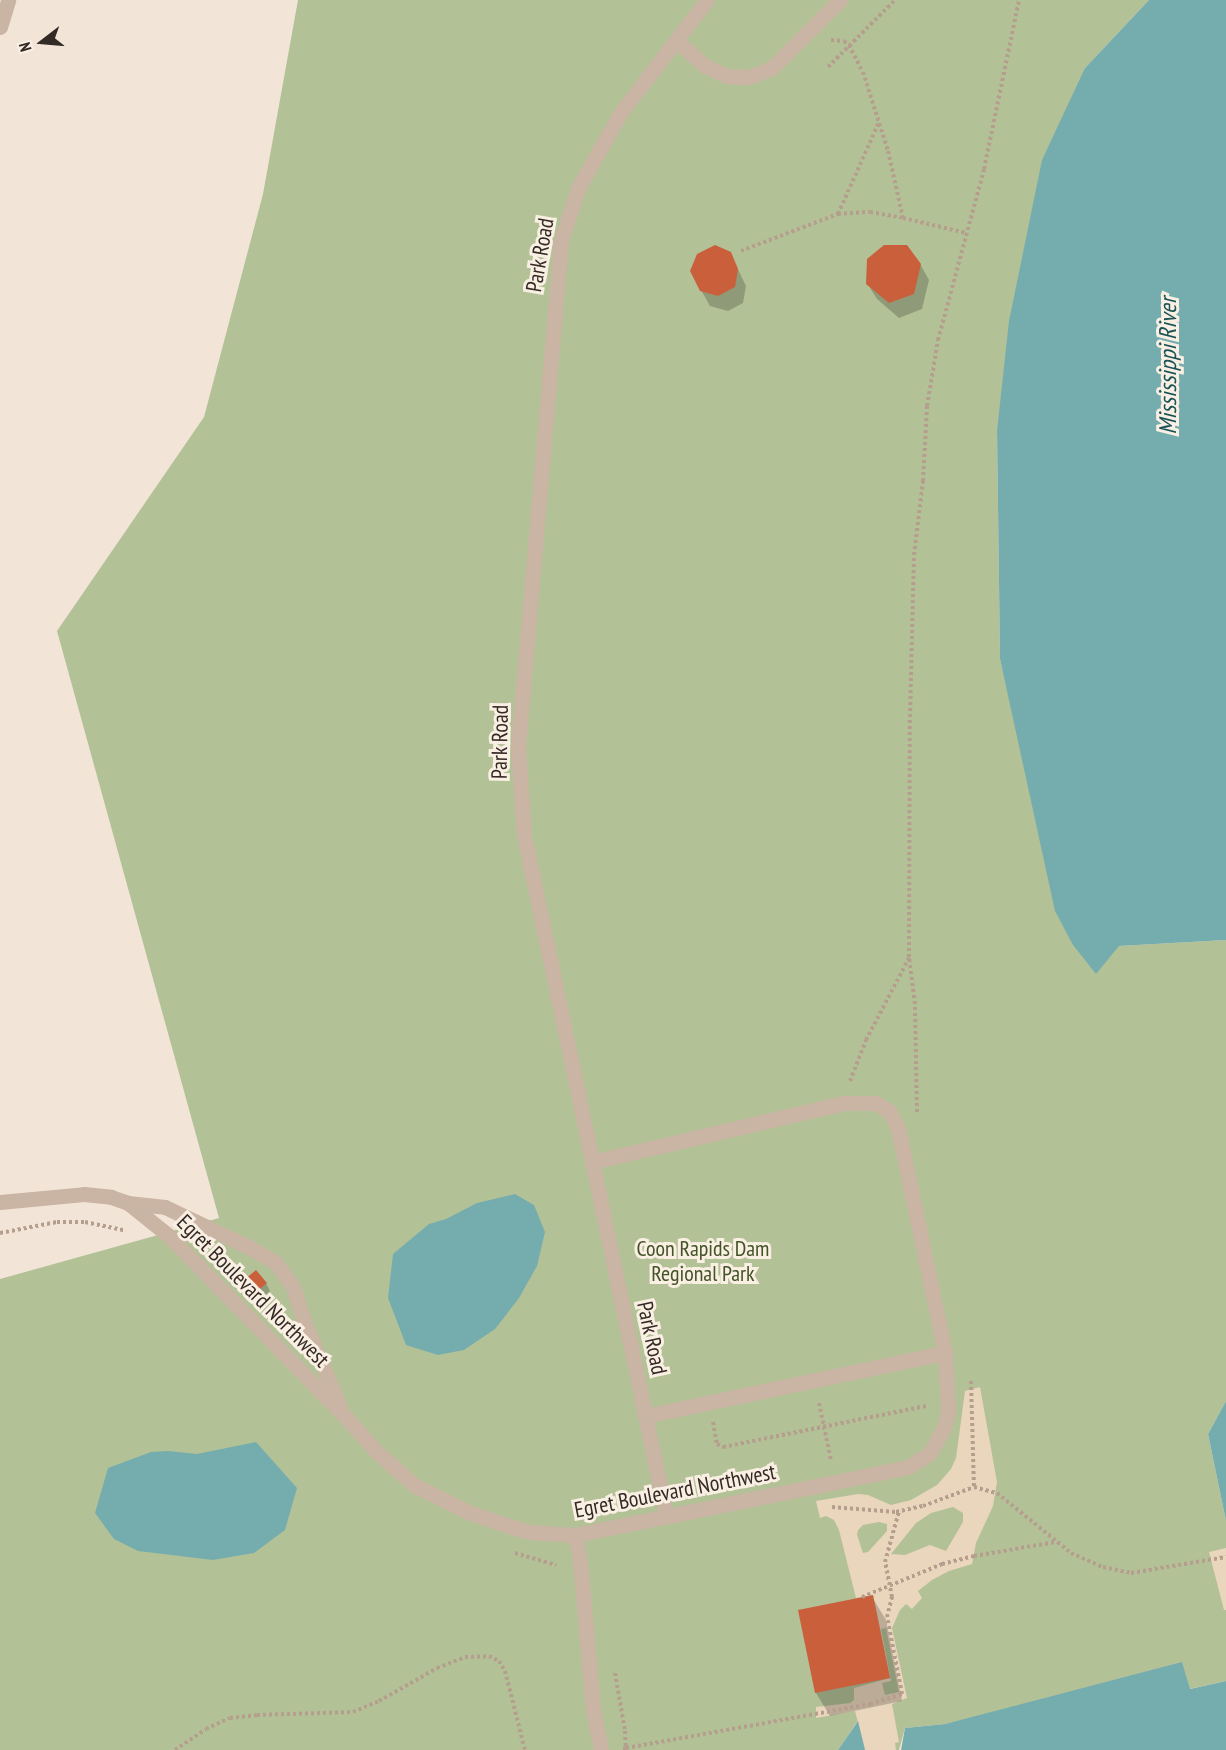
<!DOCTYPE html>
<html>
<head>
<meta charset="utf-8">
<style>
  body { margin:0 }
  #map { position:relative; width:1226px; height:1750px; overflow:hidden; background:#f2e5d7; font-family:"PT Sans Narrow",sans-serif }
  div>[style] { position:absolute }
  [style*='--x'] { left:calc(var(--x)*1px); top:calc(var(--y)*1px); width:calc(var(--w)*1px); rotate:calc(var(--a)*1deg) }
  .green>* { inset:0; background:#b3c197 }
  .plaza>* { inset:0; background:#ead6bd }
  .water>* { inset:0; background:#75adaf }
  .shadow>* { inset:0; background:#0003 }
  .building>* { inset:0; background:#ca5f3c }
  .path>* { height:4px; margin-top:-2px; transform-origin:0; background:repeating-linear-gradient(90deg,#b59e8d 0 3px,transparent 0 6px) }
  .service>* { height:15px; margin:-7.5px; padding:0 7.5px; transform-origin:7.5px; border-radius:7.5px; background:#cab4a3 }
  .minor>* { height:15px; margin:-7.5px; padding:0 7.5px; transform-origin:7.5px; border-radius:7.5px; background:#cab4a3 }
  span { translate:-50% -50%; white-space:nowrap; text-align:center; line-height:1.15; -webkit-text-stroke:6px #f9efe3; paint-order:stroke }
  .street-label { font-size:22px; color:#342a25 }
  .park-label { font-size:22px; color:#435328 }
  .water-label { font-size:24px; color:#1a5357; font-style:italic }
  .north { position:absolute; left:12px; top:12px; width:60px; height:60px; -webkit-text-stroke:4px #f9efe3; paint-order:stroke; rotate:254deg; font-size:16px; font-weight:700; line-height:24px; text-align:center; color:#342a25 }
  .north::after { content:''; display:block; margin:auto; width:21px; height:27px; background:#342a25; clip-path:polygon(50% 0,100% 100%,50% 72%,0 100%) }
</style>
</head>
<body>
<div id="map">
  <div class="green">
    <div style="clip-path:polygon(298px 0,1149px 0,1085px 68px,997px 431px,1000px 659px,1024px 759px,1119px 946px,1226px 940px,1226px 1401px,1208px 1434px,1226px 1521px,1226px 1681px,1189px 1689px,1184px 1670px,945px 1724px,905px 1728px,899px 1750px,865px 1750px,857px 1722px,838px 1750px,0 1750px,0 1279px,219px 1218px,57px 631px,204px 417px,263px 194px)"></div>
  </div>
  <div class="plaza">
    <div style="clip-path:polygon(evenodd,980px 1387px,997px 1482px,993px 1506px,976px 1543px,972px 1564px,949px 1571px,932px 1580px,918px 1591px,922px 1598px,912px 1609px,906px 1604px,900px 1610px,892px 1628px,907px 1698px,892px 1704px,899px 1742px,895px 1743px,896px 1750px,865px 1750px,855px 1711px,816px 1718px,816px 1707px,850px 1703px,854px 1700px,854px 1688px,890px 1678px,873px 1595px,856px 1598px,839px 1530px,834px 1520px,826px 1516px,820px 1518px,816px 1501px,858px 1494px,868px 1495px,891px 1505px,911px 1500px,937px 1485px,951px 1469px,956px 1458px,965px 1391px,980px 1387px,953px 1507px,963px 1513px,963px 1522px,946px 1551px,930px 1545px,905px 1555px,891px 1554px,916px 1523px,931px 1513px,953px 1507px,980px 1387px,879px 1522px,887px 1524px,887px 1531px,868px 1552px,863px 1553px,857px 1535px,858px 1530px,863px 1525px,879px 1522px,980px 1387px,886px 1628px,899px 1692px,885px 1695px,882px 1683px,891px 1681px,881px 1629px,886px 1628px)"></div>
    <div style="clip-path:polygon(1226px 1548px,1226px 1610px,1224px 1610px,1209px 1552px)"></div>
  </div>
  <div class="water">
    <div style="clip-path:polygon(1149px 0,1226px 0,1226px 940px,1119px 946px,1096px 974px,1073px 945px,1055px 911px,1000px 659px,997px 431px,1009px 321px,1042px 160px,1085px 68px)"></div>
    <div style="clip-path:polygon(515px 1194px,534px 1205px,545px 1232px,537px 1266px,519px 1298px,495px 1329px,464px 1350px,438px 1355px,406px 1345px,388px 1298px,393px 1254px,429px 1224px,446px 1219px,477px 1203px)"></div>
    <div style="clip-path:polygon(1226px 1401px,1226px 1521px,1208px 1434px)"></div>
    <div style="clip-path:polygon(256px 1442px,297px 1488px,285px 1530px,254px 1553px,213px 1560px,138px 1551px,114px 1539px,95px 1513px,108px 1468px,151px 1452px,168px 1451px,197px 1454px)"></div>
    <div style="clip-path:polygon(1182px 1662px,1190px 1689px,1226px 1681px,1226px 1750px,901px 1750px,905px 1728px,945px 1724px)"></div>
    <div style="clip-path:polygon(858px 1721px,865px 1750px,838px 1750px)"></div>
  </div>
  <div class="shadow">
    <div style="clip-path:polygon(730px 253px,746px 286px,743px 303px,728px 311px,710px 306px,701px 290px)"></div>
    <div style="clip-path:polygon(920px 264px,929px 280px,922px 309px,899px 318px,877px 299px,867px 283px)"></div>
    <div style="clip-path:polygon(246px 1281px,266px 1283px,270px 1291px,260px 1299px)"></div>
    <div style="clip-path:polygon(872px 1597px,886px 1620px,902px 1701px,830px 1716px,816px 1693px)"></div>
  </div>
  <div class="building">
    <div style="clip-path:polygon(715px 245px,731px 252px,738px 269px,735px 287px,718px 296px,700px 291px,690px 271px,697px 254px)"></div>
    <div style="clip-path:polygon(884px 245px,907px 245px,921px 264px,914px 294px,889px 303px,866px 284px,867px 259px)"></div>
    <div style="clip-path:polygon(256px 1270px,267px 1283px,255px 1293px,244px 1280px)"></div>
    <div style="clip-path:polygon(873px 1595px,890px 1678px,815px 1693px,798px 1610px)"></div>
  </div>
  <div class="path">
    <div style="--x:831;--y:40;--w:13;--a:4"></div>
    <div style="--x:844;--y:41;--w:6;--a:39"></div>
    <div style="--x:849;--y:45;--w:30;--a:63"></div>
    <div style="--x:863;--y:72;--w:83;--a:72.4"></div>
    <div style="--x:888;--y:151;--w:69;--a:77.4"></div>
    <div style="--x:903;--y:218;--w:65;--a:13.4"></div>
    <div style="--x:828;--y:67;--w:95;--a:-45"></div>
    <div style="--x:838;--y:214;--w:101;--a:-66"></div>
    <div style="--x:741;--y:251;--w:104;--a:-20.9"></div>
    <div style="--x:838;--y:214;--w:32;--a:-4"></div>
    <div style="--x:870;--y:212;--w:34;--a:10"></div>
    <div style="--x:850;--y:1081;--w:44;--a:-68.7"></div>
    <div style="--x:866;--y:1040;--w:93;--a:-62.3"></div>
    <div style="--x:917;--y:1112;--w:108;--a:-91.1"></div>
    <div style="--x:915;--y:1004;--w:47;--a:-97.3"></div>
    <div style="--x:909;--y:957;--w:240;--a:-89.8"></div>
    <div style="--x:910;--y:717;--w:162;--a:-88.6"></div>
    <div style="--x:914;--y:555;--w:75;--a:-83.1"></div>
    <div style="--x:923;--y:481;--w:75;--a:-86.9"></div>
    <div style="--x:927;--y:406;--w:67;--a:-80.5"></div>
    <div style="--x:938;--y:340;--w:177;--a:-74.9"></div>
    <div style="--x:984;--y:169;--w:173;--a:-78.3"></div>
    <div style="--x:0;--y:1233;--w:58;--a:-10.9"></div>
    <div style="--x:57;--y:1222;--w:28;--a:0"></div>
    <div style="--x:85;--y:1222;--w:40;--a:12"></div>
    <div style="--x:971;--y:1381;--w:106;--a:88.4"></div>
    <div style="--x:819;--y:1403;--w:58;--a:78.1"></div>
    <div style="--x:713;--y:1422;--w:22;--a:80"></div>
    <div style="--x:717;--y:1444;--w:7;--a:27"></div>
    <div style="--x:723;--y:1447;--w:207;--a:-11.4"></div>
    <div style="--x:974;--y:1487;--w:24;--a:15"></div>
    <div style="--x:997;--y:1493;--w:95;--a:39"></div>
    <div style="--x:1071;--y:1553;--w:35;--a:24"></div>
    <div style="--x:1103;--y:1567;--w:29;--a:12"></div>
    <div style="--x:1131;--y:1573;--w:96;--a:-9.6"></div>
    <div style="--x:832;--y:1507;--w:64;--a:4.5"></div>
    <div style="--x:896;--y:1512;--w:28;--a:-13"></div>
    <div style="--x:923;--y:1506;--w:54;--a:-20.4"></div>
    <div style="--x:515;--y:1553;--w:43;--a:16.3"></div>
    <div style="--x:862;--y:1597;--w:87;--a:-22.4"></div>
    <div style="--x:942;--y:1564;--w:33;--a:-14"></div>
    <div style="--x:974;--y:1556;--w:83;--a:-9.7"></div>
    <div style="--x:615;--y:1673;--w:59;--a:80.2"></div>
    <div style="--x:625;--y:1731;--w:17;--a:87"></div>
    <div style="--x:626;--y:1748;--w:4;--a:166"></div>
    <div style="--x:626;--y:1748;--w:248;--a:-10.2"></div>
    <div style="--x:870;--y:1704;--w:34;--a:-17"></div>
    <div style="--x:902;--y:1694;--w:78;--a:-101"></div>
    <div style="--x:887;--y:1617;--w:21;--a:-76"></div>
    <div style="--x:892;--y:1597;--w:36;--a:-101"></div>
    <div style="--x:885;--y:1562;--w:53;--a:-74.6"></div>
    <div style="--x:175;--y:1750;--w:37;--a:-34"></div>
    <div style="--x:206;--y:1729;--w:26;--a:-25"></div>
    <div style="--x:230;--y:1718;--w:27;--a:-6"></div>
    <div style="--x:257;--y:1715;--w:96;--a:-1.8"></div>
    <div style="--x:353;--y:1712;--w:28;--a:-23"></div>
    <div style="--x:379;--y:1701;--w:67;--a:-29.6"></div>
    <div style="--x:437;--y:1668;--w:30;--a:-21"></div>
    <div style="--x:465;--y:1657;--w:24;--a:-2"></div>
    <div style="--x:489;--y:1656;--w:11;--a:27"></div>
    <div style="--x:499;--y:1661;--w:12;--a:59"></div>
    <div style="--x:505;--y:1671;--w:81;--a:75.8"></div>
  </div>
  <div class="service">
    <div style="--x:676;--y:40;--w:39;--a:42"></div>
    <div style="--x:705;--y:66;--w:24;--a:24"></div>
    <div style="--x:727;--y:76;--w:22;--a:3"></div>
    <div style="--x:749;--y:77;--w:25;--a:-21"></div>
    <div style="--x:772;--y:68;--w:96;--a:-45"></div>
    <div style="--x:592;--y:1162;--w:258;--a:-13.2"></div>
    <div style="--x:843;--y:1103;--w:33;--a:0"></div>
    <div style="--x:876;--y:1103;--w:15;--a:32"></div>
    <div style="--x:889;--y:1111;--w:19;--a:62"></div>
    <div style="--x:898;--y:1128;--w:230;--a:78.2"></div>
    <div style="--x:945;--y:1353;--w:57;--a:87"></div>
    <div style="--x:645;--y:1416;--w:307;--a:-11.9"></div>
    <div style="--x:666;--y:1515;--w:695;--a:-101.8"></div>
    <div style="--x:524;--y:835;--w:88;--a:-93.9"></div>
    <div style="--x:518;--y:747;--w:508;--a:-85.14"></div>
    <div style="--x:561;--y:241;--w:56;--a:-72.2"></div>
    <div style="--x:578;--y:188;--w:87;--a:-60.5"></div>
    <div style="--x:621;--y:112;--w:141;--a:-52.5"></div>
    <div style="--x:575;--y:1535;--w:26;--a:79"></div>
    <div style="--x:580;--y:1561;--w:150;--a:85"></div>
    <div style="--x:593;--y:1710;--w:41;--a:78.7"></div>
  </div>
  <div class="minor">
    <div style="--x:0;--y:27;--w:28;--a:-73"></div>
    <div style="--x:0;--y:1202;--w:84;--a:-5.4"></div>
    <div style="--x:84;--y:1194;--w:27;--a:6"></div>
    <div style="--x:111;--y:1197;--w:18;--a:19"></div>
    <div style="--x:128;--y:1203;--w:37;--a:6"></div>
    <div style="--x:165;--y:1207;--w:93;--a:25.5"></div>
    <div style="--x:249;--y:1247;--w:30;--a:30"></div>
    <div style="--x:275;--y:1262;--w:31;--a:54"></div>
    <div style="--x:293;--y:1287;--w:39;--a:72"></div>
    <div style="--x:305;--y:1324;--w:90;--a:67.1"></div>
    <div style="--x:128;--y:1203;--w:53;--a:38.8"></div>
    <div style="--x:169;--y:1236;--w:249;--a:45.7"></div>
    <div style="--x:343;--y:1414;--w:48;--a:48.4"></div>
    <div style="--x:375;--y:1450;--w:52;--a:41.9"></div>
    <div style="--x:414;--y:1485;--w:60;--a:26.6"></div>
    <div style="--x:468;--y:1512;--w:46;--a:18.8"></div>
    <div style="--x:512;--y:1527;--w:19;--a:16"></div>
    <div style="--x:530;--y:1532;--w:45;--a:3.8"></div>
    <div style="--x:575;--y:1535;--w:340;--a:-11.5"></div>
    <div style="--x:908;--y:1467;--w:25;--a:-32"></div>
    <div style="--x:929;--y:1454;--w:30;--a:-60"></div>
    <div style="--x:944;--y:1428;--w:18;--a:-77"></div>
  </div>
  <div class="street-label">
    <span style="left:540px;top:255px;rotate:-80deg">Park Road</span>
    <span style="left:500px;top:742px;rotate:-89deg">Park Road</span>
    <span style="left:253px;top:1291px;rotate:45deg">Egret Boulevard Northwest</span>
    <span style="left:652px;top:1338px;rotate:78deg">Park Road</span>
    <span style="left:675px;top:1491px;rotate:-11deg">Egret Boulevard Northwest</span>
  </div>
  <div class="park-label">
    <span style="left:703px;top:1261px">Coon Rapids Dam<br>Regional Park</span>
  </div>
  <div class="water-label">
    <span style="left:1168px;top:366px;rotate:-90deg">Mississippi River</span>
  </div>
  <div class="north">N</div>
</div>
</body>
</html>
